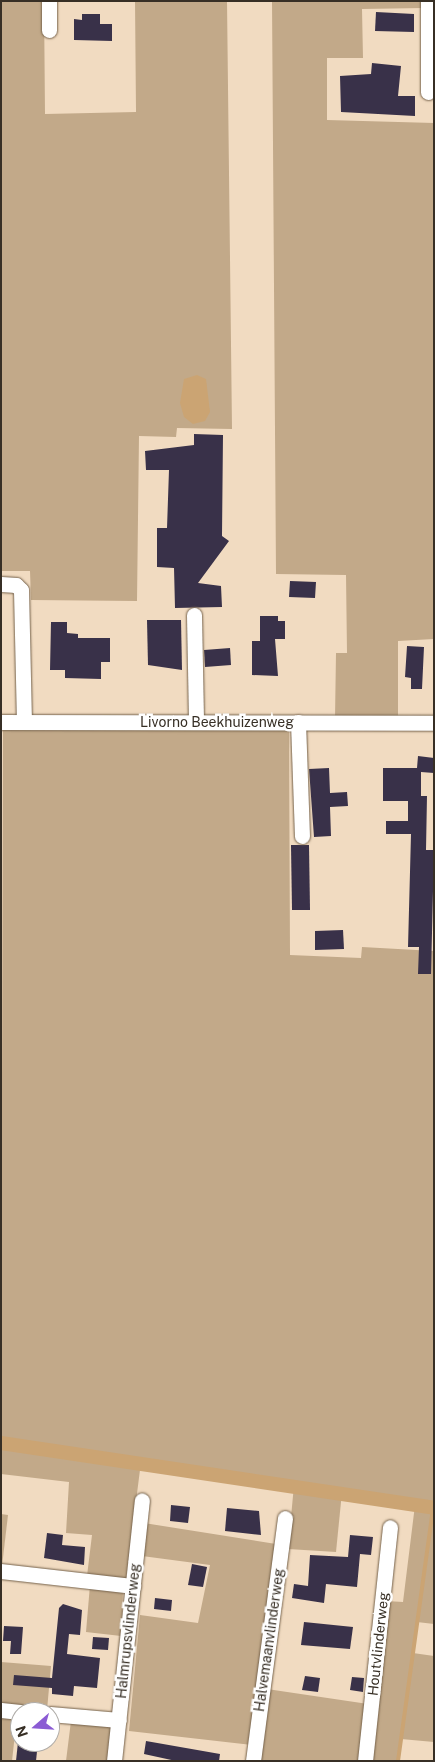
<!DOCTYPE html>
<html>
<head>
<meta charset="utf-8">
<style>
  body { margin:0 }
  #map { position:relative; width:435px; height:1762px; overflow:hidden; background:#f1dbc1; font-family:"Public Sans",sans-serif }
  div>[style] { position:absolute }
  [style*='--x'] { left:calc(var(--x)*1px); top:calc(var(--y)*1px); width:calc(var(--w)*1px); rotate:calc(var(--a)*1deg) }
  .green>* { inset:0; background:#c2a989 }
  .water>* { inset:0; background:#cba473 }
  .stream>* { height:4px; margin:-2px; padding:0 2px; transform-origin:2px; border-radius:2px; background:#cba473 }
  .canal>* { height:14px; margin:-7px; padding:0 7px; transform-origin:7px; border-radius:7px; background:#cba473 }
  .building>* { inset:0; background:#393149 }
  .roads { filter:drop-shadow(0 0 1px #75624b) drop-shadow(0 0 1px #75624b) }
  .minor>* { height:15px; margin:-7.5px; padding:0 7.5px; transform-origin:7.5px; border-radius:7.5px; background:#fff }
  span { translate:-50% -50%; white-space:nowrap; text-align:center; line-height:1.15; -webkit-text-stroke:5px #fff; paint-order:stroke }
  .street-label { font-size:14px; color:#372f25 }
  .frame { position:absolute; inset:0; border:2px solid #372f25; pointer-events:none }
  .north { position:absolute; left:10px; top:1702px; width:50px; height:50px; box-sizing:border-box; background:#fff; border:1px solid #afaca8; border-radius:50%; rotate:251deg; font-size:14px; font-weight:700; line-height:20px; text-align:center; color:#372f25 }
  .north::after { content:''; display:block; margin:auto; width:18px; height:22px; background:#8b5bd4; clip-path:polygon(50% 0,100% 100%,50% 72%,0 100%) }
</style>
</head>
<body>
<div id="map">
  <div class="green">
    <div style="clip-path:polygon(1px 1px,44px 1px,45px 114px,136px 112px,135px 1px,227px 1px,232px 429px,177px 428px,176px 437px,139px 436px,137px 601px,31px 600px,30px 571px,1px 571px)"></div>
    <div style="clip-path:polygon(272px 1px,423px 1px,423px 8px,362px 9px,363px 58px,327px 58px,327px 120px,434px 123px,434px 639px,398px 641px,398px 717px,335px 718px,336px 653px,347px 653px,346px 575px,276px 574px)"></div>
    <div style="clip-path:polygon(289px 726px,290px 955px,361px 958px,362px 947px,434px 951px,434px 1503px,1px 1438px,3px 728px)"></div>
    <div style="clip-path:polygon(1px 1443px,141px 1462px,126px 1580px,87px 1576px,92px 1535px,66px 1533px,69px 1482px,1px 1474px)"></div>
    <div style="clip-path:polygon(294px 1485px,342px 1492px,336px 1552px,288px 1549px)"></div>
    <div style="clip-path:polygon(415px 1505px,434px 1508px,434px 1624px,417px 1622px,413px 1653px,434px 1656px,434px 1742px,401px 1739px,398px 1761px,370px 1761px,386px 1601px,403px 1602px)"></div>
    <div style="clip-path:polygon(1px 1514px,8px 1515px,2px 1566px,1px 1566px)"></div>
    <div style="clip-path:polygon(144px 1523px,276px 1544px,252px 1745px,129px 1731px,140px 1615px,198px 1623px,210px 1565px,142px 1556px)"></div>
    <div style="clip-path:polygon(90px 1585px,123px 1589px,121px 1636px,86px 1632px)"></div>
    <div style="clip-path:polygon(1px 1662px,51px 1666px,47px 1710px,1px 1706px)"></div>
    <div style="clip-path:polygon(267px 1689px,368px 1704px,362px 1761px,259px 1761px)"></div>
    <div style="clip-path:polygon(1px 1714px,17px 1716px,12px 1761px,1px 1761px)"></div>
    <div style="clip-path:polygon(71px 1721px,112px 1725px,108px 1761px,66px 1761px)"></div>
  </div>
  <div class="water">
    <div style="clip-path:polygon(197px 375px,206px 379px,210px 412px,205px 421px,193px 424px,184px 417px,180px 403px,184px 379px)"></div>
  </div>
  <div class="stream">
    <div style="--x:398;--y:1761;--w:255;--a:-82.1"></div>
  </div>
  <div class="canal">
    <div style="--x:1;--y:1443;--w:438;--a:8.5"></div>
  </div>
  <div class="building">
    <div style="clip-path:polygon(376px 12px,414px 14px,414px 32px,375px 31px)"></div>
    <div style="clip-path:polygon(82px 14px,100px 14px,100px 24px,112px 24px,112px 41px,74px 40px,74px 19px,82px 20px)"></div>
    <div style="clip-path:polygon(372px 63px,401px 66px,398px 96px,415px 96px,415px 116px,341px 112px,340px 76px,371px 74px)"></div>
    <div style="clip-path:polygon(194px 434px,223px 435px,222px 536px,229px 541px,198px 583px,221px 586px,222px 607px,175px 608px,174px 568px,157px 567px,157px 528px,167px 528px,169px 470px,146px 470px,145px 451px,194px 445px)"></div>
    <div style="clip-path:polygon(290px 581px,316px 582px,315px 598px,289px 597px)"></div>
    <div style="clip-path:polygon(260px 616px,278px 616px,278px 621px,285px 621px,285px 639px,275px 639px,278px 676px,252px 675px,252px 641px,260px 641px)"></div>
    <div style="clip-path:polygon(147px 620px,181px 620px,182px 670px,148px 665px)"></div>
    <div style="clip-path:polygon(51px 622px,67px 622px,67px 633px,78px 634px,78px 638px,110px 638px,110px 662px,101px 662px,101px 679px,65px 678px,65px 670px,50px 670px)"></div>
    <div style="clip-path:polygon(407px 646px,424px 647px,422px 689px,411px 689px,411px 678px,405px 677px)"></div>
    <div style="clip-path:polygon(230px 648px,231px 665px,205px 667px,204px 650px)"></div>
    <div style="clip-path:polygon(418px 756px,434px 758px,434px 773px,421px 772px,421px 796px,427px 796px,426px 850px,434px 850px,431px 974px,418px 974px,419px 947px,408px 947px,411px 834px,386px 834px,386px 821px,408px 821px,408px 801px,383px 801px,383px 768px,417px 768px)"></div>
    <div style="clip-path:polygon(329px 768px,330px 793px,347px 792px,348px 806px,330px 807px,331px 836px,314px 837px,309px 769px)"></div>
    <div style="clip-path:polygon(291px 845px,309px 845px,310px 910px,292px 910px)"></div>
    <div style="clip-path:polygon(343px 930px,344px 949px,315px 950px,315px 931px)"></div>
    <div style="clip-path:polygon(171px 1505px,190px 1507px,188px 1523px,170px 1521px)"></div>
    <div style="clip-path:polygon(227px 1508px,259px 1511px,261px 1535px,225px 1531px)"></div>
    <div style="clip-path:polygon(47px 1533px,63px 1535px,62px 1545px,85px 1547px,84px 1565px,44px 1558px)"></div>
    <div style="clip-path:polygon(350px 1535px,373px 1537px,371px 1555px,360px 1554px,357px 1587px,326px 1584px,324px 1603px,292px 1598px,294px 1584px,308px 1586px,310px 1555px,348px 1557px)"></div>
    <div style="clip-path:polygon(192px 1564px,207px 1567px,203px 1587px,188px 1585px)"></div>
    <div style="clip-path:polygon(155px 1598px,172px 1600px,171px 1611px,154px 1609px)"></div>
    <div style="clip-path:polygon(63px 1604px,82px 1610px,80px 1635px,69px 1634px,67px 1654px,100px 1658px,97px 1688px,74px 1686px,73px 1696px,52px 1694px,52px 1688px,13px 1685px,14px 1675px,52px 1678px,59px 1608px)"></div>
    <div style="clip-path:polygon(304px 1622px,353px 1627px,350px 1649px,301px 1645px)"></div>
    <div style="clip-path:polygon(4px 1626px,23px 1627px,21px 1654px,10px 1654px,11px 1641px,3px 1641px)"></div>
    <div style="clip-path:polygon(93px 1637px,109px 1638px,108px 1650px,92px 1649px)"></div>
    <div style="clip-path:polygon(305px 1676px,320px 1678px,318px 1692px,302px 1690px)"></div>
    <div style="clip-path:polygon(352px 1677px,364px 1678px,363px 1692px,350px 1690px)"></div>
    <div style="clip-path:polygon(146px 1741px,220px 1754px,219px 1761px,176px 1761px,144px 1754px)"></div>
    <div style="clip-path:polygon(18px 1742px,38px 1742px,36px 1761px,16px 1761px)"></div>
  </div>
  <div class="roads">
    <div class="minor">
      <div style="--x:49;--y:1;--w:29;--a:90"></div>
      <div style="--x:428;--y:1;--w:91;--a:90"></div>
      <div style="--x:1;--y:584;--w:15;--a:4"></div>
      <div style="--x:16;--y:585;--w:7;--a:45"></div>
      <div style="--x:21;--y:590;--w:132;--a:88.7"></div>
      <div style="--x:194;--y:615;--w:106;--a:88.9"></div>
      <div style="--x:1;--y:722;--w:433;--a:0.1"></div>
      <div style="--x:298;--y:722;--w:114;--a:88"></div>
      <div style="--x:1;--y:1571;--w:133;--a:6.5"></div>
      <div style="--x:1;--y:1710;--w:19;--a:6"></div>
      <div style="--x:50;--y:1714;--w:69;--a:5"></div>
      <div style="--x:114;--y:1761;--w:262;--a:-83.9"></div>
      <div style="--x:253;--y:1761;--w:245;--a:-82.5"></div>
      <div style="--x:365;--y:1761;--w:235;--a:-83.9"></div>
    </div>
  </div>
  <div class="street-label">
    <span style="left:217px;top:722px">Livorno Beekhuizenweg</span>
    <span style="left:128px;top:1631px;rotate:-84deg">Halmrupsvlinderweg</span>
    <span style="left:269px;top:1640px;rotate:-82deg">Halvemaanvlinderweg</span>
    <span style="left:378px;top:1644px;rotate:-84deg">Houtvlinderweg</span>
  </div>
  <div class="frame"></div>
  <div class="north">N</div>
</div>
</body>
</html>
